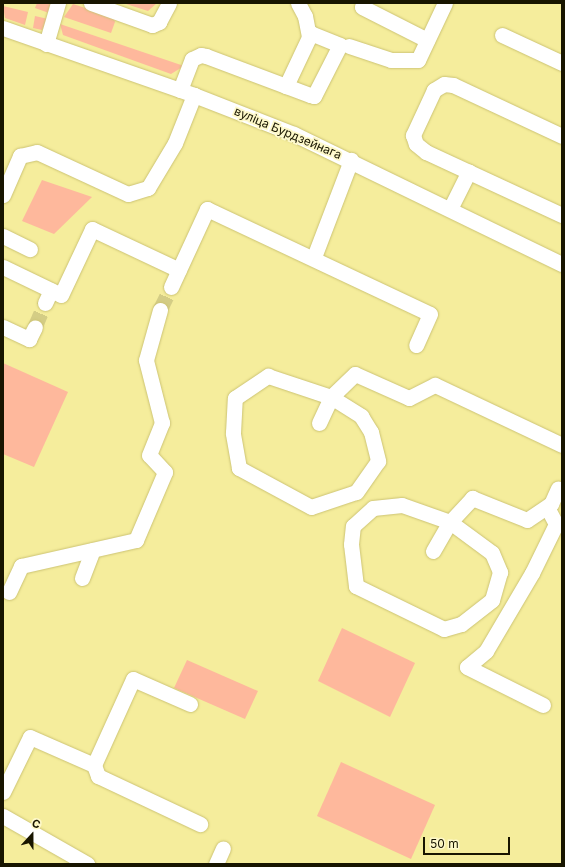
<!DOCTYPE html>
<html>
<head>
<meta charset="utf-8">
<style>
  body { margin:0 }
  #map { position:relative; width:565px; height:867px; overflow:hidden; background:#f5ed9c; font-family:Inter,sans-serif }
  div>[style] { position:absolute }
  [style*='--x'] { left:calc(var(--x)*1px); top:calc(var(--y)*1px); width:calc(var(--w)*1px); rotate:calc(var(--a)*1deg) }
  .green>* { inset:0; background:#feb89c }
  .minor-tunnel>* { height:15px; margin-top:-7.5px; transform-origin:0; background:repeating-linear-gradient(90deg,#d4cd85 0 15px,transparent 0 23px) }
  .roads { filter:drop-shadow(0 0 1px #ccc374) drop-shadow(0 0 1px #ccc374) }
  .minor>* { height:15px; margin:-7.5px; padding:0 7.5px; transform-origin:7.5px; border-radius:7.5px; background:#fff }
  span { translate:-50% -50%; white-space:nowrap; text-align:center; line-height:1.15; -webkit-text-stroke:3.5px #fef9ca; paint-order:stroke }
  .street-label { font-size:12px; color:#181500 }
  .frame { position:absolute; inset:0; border:4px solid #181500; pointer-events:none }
  .north { position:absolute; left:12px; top:815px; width:40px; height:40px; -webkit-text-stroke:3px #fef9ca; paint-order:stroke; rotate:21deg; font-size:11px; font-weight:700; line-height:16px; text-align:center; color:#181500 }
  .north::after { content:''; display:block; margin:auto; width:14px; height:18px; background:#181500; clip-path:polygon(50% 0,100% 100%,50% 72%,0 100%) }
  .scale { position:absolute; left:423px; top:837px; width:87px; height:18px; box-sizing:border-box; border:2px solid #181500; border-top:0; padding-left:5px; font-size:12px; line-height:14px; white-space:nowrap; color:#181500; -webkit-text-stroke:3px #fef9ca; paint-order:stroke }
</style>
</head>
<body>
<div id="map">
  <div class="green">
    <div style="clip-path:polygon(37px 3px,52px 3px,49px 13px,35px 8px)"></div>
    <div style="clip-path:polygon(123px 3px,157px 3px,148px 11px)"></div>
    <div style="clip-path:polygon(73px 4px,113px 17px,115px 22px,111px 33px,64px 17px)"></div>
    <div style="clip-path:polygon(3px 6px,28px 12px,25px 25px,5px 18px)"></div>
    <div style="clip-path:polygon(35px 16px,48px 19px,42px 30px,33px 28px)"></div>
    <div style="clip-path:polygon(60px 24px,184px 66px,171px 74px,63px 35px)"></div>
    <div style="clip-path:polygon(42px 180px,92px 197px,54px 234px,22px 221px)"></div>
    <div style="clip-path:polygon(3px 363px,68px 392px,34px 467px,3px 454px)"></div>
    <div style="clip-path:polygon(342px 628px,415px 663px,390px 717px,318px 681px)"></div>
    <div style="clip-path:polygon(187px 660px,258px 691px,245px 719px,174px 688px)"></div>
    <div style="clip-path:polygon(341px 762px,435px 805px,411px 859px,317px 816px)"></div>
  </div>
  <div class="minor-tunnel">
    <div style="--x:160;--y:310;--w:25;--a:-64"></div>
    <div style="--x:35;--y:327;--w:26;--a:-67"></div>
  </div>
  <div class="roads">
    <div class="minor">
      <div style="--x:91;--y:3;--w:65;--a:19.8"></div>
      <div style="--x:152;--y:25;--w:8;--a:-23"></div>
      <div style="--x:159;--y:22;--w:21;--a:-62"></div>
      <div style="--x:298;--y:3;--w:15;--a:62"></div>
      <div style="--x:305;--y:16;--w:21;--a:79"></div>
      <div style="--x:364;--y:3;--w:4;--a:117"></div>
      <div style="--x:362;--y:7;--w:73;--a:26.9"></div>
      <div style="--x:3;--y:28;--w:202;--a:19.3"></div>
      <div style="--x:194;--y:95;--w:107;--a:21.3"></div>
      <div style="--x:294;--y:134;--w:298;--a:25.9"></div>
      <div style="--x:502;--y:35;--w:66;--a:25"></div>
      <div style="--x:46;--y:44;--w:43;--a:-73.7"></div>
      <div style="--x:349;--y:46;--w:44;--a:18.4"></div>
      <div style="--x:391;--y:60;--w:27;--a:0"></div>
      <div style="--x:418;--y:60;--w:63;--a:-64.7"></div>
      <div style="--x:180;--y:90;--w:33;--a:-69"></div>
      <div style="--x:192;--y:59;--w:10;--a:-24"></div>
      <div style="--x:201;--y:55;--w:5;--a:11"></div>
      <div style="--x:206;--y:56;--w:111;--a:20.6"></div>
      <div style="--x:310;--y:95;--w:4;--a:14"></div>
      <div style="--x:314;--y:96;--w:57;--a:-63"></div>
      <div style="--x:340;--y:45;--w:31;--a:-158"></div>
      <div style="--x:311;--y:33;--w:59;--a:115.3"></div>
      <div style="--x:562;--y:136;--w:120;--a:-154.9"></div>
      <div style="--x:453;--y:85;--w:9;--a:-174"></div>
      <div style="--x:444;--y:84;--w:12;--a:149"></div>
      <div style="--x:434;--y:90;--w:50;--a:115"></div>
      <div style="--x:413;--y:135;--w:9;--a:72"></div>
      <div style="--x:416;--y:144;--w:13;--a:39"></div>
      <div style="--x:426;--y:152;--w:150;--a:24.9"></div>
      <div style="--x:3;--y:195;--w:43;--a:-66.4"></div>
      <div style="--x:20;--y:156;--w:17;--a:-13"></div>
      <div style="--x:37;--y:152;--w:100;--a:24.8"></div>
      <div style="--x:128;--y:194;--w:21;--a:-17"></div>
      <div style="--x:148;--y:188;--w:52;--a:-59"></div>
      <div style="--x:175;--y:143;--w:52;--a:-68.4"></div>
      <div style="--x:450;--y:209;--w:42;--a:-63.4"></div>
      <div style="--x:3;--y:236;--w:30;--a:26"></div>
      <div style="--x:314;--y:257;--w:104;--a:-69.1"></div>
      <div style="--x:3;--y:267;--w:64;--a:25.8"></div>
      <div style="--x:61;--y:295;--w:73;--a:-64.8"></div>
      <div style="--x:92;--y:229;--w:96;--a:25.2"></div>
      <div style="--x:171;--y:287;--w:86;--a:-65.2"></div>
      <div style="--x:207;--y:209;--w:246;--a:25.2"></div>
      <div style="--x:430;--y:314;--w:34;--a:114"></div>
      <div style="--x:45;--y:303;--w:14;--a:-65"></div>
      <div style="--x:3;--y:327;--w:29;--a:25"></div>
      <div style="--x:29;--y:339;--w:13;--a:-63"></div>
      <div style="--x:268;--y:376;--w:66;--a:18.4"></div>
      <div style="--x:331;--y:397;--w:36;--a:32"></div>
      <div style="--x:361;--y:416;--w:19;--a:58"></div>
      <div style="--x:371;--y:432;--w:30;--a:76"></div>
      <div style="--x:378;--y:461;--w:38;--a:125"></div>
      <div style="--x:356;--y:492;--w:47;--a:161.6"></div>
      <div style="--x:311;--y:507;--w:82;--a:-151.6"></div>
      <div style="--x:239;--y:468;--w:36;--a:-100"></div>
      <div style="--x:233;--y:433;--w:35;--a:-87"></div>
      <div style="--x:235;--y:398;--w:40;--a:-34"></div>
      <div style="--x:319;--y:423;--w:29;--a:-65"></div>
      <div style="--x:331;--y:397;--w:33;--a:-44"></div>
      <div style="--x:355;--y:374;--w:59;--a:24"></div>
      <div style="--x:409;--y:398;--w:29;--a:-27"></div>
      <div style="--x:435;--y:385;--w:140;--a:25.3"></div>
      <div style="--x:402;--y:505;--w:51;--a:19.5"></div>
      <div style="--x:450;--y:522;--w:52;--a:36.4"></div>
      <div style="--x:492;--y:553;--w:21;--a:67"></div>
      <div style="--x:500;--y:572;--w:29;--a:106"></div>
      <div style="--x:492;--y:600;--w:39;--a:142"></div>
      <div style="--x:461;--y:624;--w:18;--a:164"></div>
      <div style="--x:444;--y:629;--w:98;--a:-154"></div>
      <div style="--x:356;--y:586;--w:42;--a:-96.8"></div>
      <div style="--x:351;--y:544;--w:18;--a:-84"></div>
      <div style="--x:353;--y:526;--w:27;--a:-42"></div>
      <div style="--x:373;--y:508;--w:29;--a:-6"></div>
      <div style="--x:433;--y:551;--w:34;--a:-60"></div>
      <div style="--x:450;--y:522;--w:33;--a:-47"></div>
      <div style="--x:472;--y:498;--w:59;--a:21.8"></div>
      <div style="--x:527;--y:520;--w:29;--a:-34"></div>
      <div style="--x:551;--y:504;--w:17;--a:-66"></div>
      <div style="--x:82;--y:578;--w:30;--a:-69"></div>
      <div style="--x:9;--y:592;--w:29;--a:-65"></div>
      <div style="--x:21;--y:566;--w:118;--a:-12.7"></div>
      <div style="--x:136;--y:540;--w:74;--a:-66.9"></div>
      <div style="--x:165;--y:472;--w:23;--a:-133"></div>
      <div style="--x:149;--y:455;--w:35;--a:-68"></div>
      <div style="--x:162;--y:423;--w:65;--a:-104.3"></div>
      <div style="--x:146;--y:360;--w:52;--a:-74.4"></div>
      <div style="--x:190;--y:704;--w:62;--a:-156.3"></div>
      <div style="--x:133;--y:679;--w:94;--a:114.4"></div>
      <div style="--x:94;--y:765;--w:12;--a:70"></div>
      <div style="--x:98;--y:776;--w:113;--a:25.2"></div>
      <div style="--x:543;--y:705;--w:85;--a:-153.4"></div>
      <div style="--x:467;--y:667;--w:25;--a:-40"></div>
      <div style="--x:486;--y:651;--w:91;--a:-59.5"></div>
      <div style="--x:532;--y:573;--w:55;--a:-63.9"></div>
      <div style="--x:556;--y:524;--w:19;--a:-118"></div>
      <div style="--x:3;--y:792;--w:61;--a:-63.9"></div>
      <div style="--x:30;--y:737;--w:70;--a:23.6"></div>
      <div style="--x:3;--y:816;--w:97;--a:29.7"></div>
      <div style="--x:216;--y:864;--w:17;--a:-66"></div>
    </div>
  </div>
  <div class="street-label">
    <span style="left:288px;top:133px;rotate:23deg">вуліца Бурдзейнага</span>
  </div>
  <div class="frame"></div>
  <div class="north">С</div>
  <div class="scale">50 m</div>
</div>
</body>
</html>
